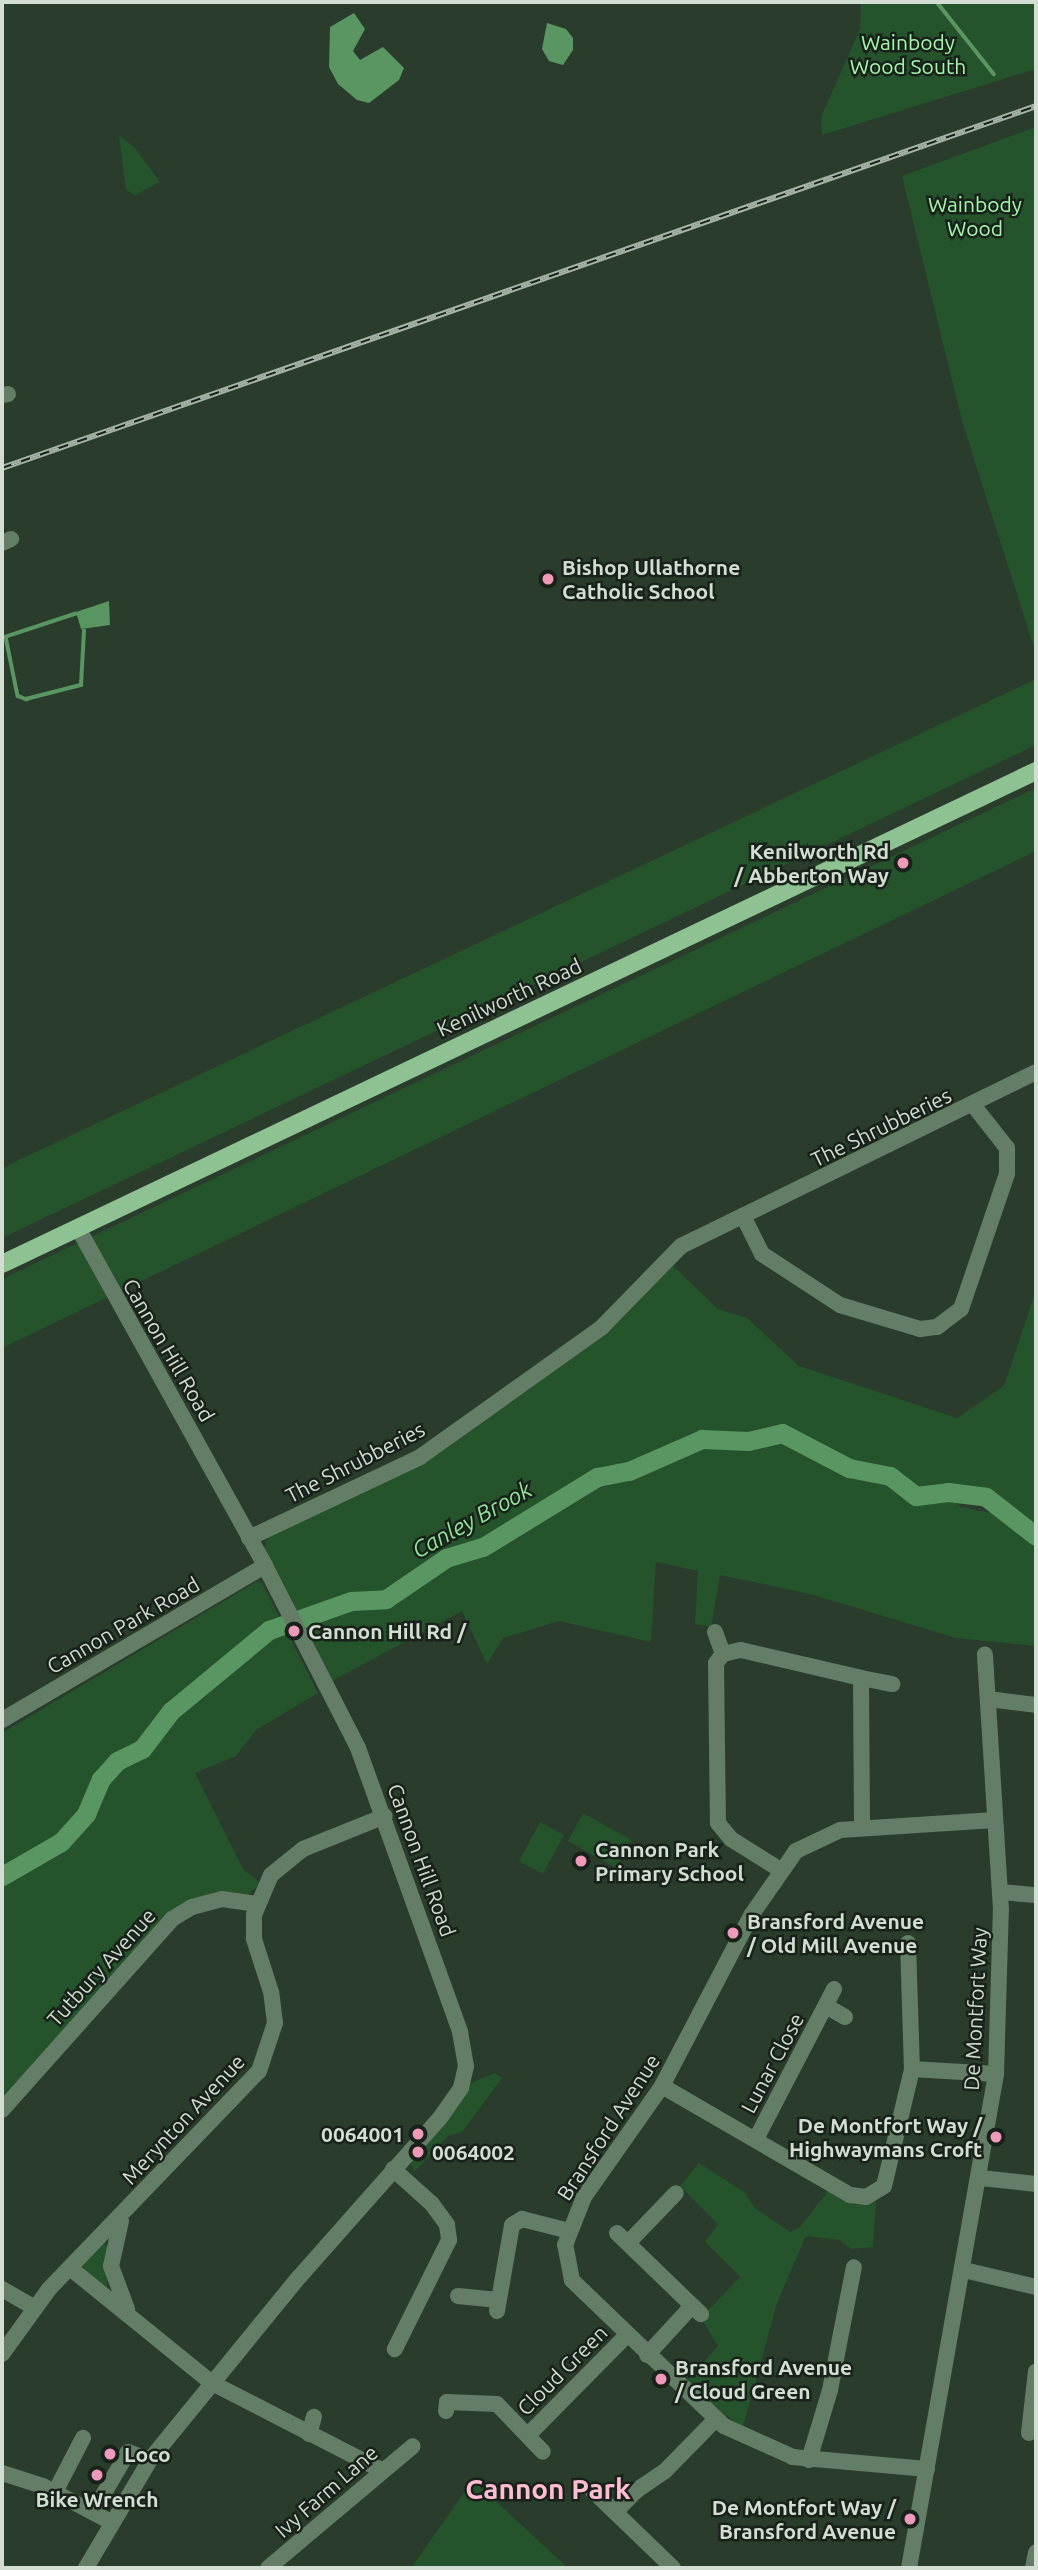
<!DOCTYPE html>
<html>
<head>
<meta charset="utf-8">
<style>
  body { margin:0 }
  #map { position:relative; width:1038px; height:2570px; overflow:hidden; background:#2a3d2c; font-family:Ubuntu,sans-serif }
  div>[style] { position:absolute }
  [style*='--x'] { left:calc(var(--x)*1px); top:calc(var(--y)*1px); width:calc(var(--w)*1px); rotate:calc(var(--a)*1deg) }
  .green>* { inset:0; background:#25532b }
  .water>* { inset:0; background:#5a9661 }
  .stream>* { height:3.5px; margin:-1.75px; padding:0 1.75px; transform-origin:1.75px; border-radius:1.75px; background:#5a9661 }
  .river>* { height:19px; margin:-9.5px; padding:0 9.5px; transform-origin:9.5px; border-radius:9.5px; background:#5a9661 }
  .minor>* { height:16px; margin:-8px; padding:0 8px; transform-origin:8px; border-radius:8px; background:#647d66 }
  .major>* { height:18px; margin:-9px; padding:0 9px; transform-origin:9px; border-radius:9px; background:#8ec292 }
  .rail>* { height:6px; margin-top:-3px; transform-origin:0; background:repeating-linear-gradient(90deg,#19221a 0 10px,#a7b5a8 0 20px); box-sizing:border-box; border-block:2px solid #a7b5a8 }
  .dots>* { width:19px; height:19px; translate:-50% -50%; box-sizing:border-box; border:4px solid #19221a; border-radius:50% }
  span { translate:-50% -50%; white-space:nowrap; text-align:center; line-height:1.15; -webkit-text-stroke:5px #19221a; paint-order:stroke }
  .park-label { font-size:21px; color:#a3f7ab }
  .poi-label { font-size:21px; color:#d2ded2; font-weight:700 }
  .left { translate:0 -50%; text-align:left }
  .right { translate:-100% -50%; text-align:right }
  .street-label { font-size:21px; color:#d2ded2 }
  .water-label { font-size:23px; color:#91e49a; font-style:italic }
  .district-label { font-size:28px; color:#febdd3; font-weight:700 }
  .frame { position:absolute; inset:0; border:4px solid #d2ded2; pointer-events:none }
</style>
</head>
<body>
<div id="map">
  <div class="green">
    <div style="clip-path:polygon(861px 2px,1036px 2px,1036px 69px,822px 135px,821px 117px,860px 29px)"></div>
    <div style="clip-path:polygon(1036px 127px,1036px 654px,962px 421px,902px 176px)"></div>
    <div style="clip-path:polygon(119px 135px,135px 148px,160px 182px,135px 195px,126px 190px)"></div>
    <div style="clip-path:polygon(1036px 679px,1036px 745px,2px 1238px,2px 1168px)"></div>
    <div style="clip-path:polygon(1036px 788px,1036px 851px,2px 1348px,2px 1279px)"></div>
    <div style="clip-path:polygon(671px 1264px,718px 1309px,747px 1318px,799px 1366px,957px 1418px,1004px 1386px,1036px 1290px,1036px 1532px,986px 1495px,955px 1487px,941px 1491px,961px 1507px,997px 1514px,1036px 1544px,1036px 1646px,956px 1638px,810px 1594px,720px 1575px,711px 1627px,695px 1624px,698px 1571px,656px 1562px,651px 1642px,559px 1621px,503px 1638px,487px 1664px,462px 1611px,332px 1681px,263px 1552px,268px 1536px,424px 1461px)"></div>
    <div style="clip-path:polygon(256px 1582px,262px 1583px,318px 1693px,256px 1730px,236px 1756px,195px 1773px,243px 1869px,260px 1883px,248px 1895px,191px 1902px,2px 2103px,2px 1733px)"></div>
    <div style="clip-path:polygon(583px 1813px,631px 1840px,616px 1868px,568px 1841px)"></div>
    <div style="clip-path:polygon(540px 1822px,564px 1835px,543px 1874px,519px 1861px)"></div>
    <div style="clip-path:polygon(495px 2073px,502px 2078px,462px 2132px,448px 2136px,414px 2172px,410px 2160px,471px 2083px)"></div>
    <div style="clip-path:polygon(699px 2163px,744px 2192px,755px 2208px,790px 2232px,800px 2227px,828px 2191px,855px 2205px,876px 2201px,873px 2247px,851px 2249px,839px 2240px,806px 2236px,777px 2303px,743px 2427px,707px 2403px,686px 2381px,718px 2346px,701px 2318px,740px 2277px,705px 2242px,718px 2224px,680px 2186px)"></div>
    <div style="clip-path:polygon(103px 2242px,108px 2246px,107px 2289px,82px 2271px,81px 2265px)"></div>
    <div style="clip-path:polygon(473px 2480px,568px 2568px,411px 2568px)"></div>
  </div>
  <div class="water">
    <div style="clip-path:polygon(354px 13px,365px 29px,353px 51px,360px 60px,383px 47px,404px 68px,399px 80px,369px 103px,357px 100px,338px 84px,329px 67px,330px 27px)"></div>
    <div style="clip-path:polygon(547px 23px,566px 29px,573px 38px,573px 50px,563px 65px,549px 61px,542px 49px)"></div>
    <div style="clip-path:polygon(109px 601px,110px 625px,81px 629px,76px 612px)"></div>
  </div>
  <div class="stream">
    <div style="--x:937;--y:2;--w:92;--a:51.6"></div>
    <div style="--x:76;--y:614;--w:74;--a:161.8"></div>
    <div style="--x:6;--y:637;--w:60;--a:78.5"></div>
    <div style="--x:18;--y:696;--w:9;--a:21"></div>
    <div style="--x:26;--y:699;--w:57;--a:-14.3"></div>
    <div style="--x:81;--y:685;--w:54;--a:-86.8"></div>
  </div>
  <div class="river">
    <div style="--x:2;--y:1876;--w:68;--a:-30"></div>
    <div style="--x:61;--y:1842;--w:38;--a:-48"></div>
    <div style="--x:86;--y:1814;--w:38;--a:-67"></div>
    <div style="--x:101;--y:1779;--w:24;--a:-48"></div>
    <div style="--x:117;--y:1761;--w:28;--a:-26"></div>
    <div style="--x:142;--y:1749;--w:48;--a:-52.7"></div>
    <div style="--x:171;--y:1711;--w:127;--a:-39.6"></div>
    <div style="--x:269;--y:1630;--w:87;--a:-19.5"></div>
    <div style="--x:351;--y:1601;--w:35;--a:-3"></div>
    <div style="--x:386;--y:1599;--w:73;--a:-34.3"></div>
    <div style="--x:446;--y:1558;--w:39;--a:-17"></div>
    <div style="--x:483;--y:1547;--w:134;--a:-31.6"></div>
    <div style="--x:597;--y:1477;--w:33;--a:-11"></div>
    <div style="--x:629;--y:1471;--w:80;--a:-23.7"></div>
    <div style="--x:702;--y:1439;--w:46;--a:2.5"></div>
    <div style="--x:748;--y:1441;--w:35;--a:-13"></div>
    <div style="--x:782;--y:1433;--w:76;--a:27.6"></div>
    <div style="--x:849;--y:1468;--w:42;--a:11"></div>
    <div style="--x:890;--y:1476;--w:33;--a:38"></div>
    <div style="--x:916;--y:1496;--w:32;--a:-7"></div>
    <div style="--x:948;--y:1492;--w:38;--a:7"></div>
    <div style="--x:986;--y:1497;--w:63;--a:38"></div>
  </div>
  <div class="minor">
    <div style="--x:2;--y:395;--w:6;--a:-9"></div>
    <div style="--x:2;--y:543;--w:10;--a:-24"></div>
    <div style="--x:743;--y:1216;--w:42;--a:63.4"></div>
    <div style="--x:762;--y:1254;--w:93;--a:33.2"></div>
    <div style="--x:840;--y:1305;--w:84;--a:16.7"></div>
    <div style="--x:920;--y:1329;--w:17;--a:-7"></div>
    <div style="--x:937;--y:1327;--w:30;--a:-37"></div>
    <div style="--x:961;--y:1309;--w:143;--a:-71.2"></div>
    <div style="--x:1007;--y:1174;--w:26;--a:-90"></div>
    <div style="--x:1007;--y:1148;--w:53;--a:-128.2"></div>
    <div style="--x:78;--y:1228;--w:386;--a:61"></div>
    <div style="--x:265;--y:1566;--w:204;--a:62.9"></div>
    <div style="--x:358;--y:1748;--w:302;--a:70.2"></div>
    <div style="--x:460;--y:2032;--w:35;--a:80"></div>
    <div style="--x:466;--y:2066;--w:23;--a:103"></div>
    <div style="--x:461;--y:2088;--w:38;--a:125"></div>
    <div style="--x:439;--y:2119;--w:211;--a:131.5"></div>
    <div style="--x:299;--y:2277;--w:236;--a:129.2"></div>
    <div style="--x:150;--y:2460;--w:126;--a:120.7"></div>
    <div style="--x:249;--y:1538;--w:189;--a:-25.3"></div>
    <div style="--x:420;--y:1457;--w:224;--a:-35.5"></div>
    <div style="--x:602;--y:1327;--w:113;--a:-45.7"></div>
    <div style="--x:681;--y:1246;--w:395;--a:-26.1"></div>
    <div style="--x:715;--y:1632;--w:23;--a:70"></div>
    <div style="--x:723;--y:1654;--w:11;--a:128"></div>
    <div style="--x:716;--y:1663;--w:160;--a:89.3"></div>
    <div style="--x:718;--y:1823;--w:21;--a:51"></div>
    <div style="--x:731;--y:1839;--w:57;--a:32"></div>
    <div style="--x:723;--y:1654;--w:18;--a:-13"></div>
    <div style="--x:741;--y:1650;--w:123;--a:13.1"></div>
    <div style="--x:861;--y:1678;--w:150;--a:89.6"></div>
    <div style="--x:861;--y:1678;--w:32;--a:11"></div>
    <div style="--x:988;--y:1699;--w:48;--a:7.1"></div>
    <div style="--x:2;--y:1720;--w:305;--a:-30.4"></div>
    <div style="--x:1000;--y:1892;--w:36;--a:5"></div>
    <div style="--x:908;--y:1943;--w:126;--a:88.2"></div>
    <div style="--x:826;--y:2006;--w:22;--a:30"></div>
    <div style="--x:662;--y:2086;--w:217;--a:30.1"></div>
    <div style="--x:850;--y:2195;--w:16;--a:7"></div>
    <div style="--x:866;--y:2197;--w:21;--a:-31"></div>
    <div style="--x:884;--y:2186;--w:120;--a:-76.5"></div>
    <div style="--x:912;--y:2069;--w:84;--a:3.4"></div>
    <div style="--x:2;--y:2110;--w:256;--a:-48.3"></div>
    <div style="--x:172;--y:1919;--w:23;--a:-31"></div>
    <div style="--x:192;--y:1907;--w:31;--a:-15"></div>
    <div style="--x:222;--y:1899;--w:34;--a:8"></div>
    <div style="--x:756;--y:2139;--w:169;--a:-62.5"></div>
    <div style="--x:393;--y:2169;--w:52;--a:41.9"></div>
    <div style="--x:432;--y:2204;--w:26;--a:54"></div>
    <div style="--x:447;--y:2225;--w:15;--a:82"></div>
    <div style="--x:449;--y:2240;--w:122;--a:116.4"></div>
    <div style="--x:981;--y:2178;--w:55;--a:6.2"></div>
    <div style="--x:121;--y:2221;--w:46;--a:102.5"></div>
    <div style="--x:111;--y:2266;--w:46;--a:69.6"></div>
    <div style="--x:617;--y:2233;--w:117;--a:44"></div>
    <div style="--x:628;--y:2243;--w:69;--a:-46.2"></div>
    <div style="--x:70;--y:2268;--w:183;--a:39"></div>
    <div style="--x:212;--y:2383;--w:190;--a:27.2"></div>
    <div style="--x:964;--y:2270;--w:74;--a:13.3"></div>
    <div style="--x:2;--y:2289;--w:36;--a:30"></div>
    <div style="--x:458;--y:2296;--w:40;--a:5.7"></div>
    <div style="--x:497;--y:2311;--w:87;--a:-80.1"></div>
    <div style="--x:512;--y:2225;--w:12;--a:-31"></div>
    <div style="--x:522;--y:2219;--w:49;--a:14.3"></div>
    <div style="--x:2;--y:2354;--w:80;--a:-54.1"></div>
    <div style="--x:49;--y:2289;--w:303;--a:-46.1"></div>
    <div style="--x:259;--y:2071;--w:51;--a:-71.6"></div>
    <div style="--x:275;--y:2023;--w:31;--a:-97"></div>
    <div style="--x:271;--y:1992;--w:56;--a:-107.8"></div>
    <div style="--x:254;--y:1939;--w:24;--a:-90"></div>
    <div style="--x:254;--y:1915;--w:43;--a:-67"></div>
    <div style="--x:271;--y:1875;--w:41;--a:-39.1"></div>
    <div style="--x:303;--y:1849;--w:88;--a:-21.9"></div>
    <div style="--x:647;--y:2355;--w:67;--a:-47.4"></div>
    <div style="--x:446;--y:2411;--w:9;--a:-84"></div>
    <div style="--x:447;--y:2402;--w:50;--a:2.3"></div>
    <div style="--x:497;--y:2404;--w:66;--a:46.2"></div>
    <div style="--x:1029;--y:2433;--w:62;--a:-83.6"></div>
    <div style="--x:309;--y:2434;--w:18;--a:-74"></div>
    <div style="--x:528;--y:2435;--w:141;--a:-45.3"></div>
    <div style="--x:809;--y:2460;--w:73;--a:-73.3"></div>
    <div style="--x:830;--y:2390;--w:125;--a:-79"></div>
    <div style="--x:927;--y:2469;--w:135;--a:-174.9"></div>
    <div style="--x:793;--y:2457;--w:76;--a:-155.8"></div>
    <div style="--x:724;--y:2426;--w:211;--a:-136.2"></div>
    <div style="--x:572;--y:2280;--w:36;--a:-101"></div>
    <div style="--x:565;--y:2245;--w:52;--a:-68.4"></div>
    <div style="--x:584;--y:2197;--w:136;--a:-54.9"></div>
    <div style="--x:662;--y:2086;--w:194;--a:-62.4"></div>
    <div style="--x:752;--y:1914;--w:77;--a:-55.1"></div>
    <div style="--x:796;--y:1851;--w:49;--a:-25.5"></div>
    <div style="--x:840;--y:1830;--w:155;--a:-3.7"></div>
    <div style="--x:2;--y:2473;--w:43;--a:17.6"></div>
    <div style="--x:43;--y:2486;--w:77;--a:27.9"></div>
    <div style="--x:592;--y:2490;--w:112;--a:43.9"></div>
    <div style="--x:55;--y:2492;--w:61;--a:-62.6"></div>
    <div style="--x:93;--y:2512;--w:69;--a:-59.7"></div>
    <div style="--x:128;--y:2452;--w:23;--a:20"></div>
    <div style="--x:615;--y:2512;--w:31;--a:-45"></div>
    <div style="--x:637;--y:2490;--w:34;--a:-34"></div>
    <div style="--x:665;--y:2471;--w:71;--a:-45.6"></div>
    <div style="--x:268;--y:2568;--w:189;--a:-40.1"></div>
    <div style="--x:909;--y:2568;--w:502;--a:-80.01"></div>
    <div style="--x:996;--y:2074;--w:164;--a:-88.3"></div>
    <div style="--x:1001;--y:1910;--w:256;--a:-93.6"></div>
    <div style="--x:1033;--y:2568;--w:16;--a:-79"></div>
  </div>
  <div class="major">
    <div style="--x:2;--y:1264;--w:1146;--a:-25.49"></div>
  </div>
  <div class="rail">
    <div style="--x:2;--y:468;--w:1096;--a:-19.29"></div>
  </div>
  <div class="dots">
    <div style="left:548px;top:579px;background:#ef9ab9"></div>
    <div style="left:903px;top:863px;background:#ef9ab9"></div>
    <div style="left:294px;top:1631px;background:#ef9ab9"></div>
    <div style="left:581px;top:1861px;background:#ef9ab9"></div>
    <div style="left:733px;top:1933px;background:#ef9ab9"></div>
    <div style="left:418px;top:2134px;background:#ef9ab9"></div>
    <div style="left:996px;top:2137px;background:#ef9ab9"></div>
    <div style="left:418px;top:2152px;background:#ef9ab9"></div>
    <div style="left:661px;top:2379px;background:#ef9ab9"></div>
    <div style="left:110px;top:2454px;background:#ef9ab9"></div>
    <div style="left:97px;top:2475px;background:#ef9ab9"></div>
    <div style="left:910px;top:2519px;background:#ef9ab9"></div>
  </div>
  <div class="park-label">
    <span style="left:908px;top:54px">Wainbody<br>Wood South</span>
    <span style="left:975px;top:216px">Wainbody<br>Wood</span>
  </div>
  <div class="poi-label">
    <span class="left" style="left:562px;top:579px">Bishop Ullathorne<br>Catholic School</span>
    <span class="right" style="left:889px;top:863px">Kenilworth Rd<br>/ Abberton Way</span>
    <span class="left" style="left:308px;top:1631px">Cannon Hill Rd /</span>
    <span class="left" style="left:595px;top:1861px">Cannon Park<br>Primary School</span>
    <span class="left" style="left:747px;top:1933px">Bransford Avenue<br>/ Old Mill Avenue</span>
    <span class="right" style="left:982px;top:2137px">De Montfort Way /<br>Highwaymans Croft</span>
    <span class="right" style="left:404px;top:2134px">0064001</span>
    <span class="left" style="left:432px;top:2152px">0064002</span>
    <span class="left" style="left:675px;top:2379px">Bransford Avenue<br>/ Cloud Green</span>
    <span class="left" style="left:124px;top:2454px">Loco</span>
    <span style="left:97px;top:2499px">Bike Wrench</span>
    <span class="right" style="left:896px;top:2519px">De Montfort Way /<br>Bransford Avenue</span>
  </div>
  <div class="street-label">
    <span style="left:509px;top:997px;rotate:-25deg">Kenilworth Road</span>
    <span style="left:881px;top:1127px;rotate:-26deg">The Shrubberies</span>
    <span style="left:169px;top:1350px;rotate:60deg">Cannon Hill Road</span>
    <span style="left:355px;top:1462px;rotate:-27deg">The Shrubberies</span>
    <span style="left:123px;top:1625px;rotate:-30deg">Cannon Park Road</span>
    <span style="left:422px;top:1860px;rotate:70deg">Cannon Hill Road</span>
    <span style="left:101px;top:1967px;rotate:-48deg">Tutbury Avenue</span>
    <span style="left:975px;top:2009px;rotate:-87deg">De Montfort Way</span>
    <span style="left:772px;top:2063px;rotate:-62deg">Lunar Close</span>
    <span style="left:183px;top:2119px;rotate:-47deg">Merynton Avenue</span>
    <span style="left:608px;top:2127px;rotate:-57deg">Bransford Avenue</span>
    <span style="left:562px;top:2370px;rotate:-45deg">Cloud Green</span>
    <span style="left:326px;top:2491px;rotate:-41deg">Ivy Farm Lane</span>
  </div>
  <div class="water-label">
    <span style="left:472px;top:1520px;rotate:-29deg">Canley Brook</span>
  </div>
  <div class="district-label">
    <span style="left:548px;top:2489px">Cannon Park</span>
  </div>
  <div class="frame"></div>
</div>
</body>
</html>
